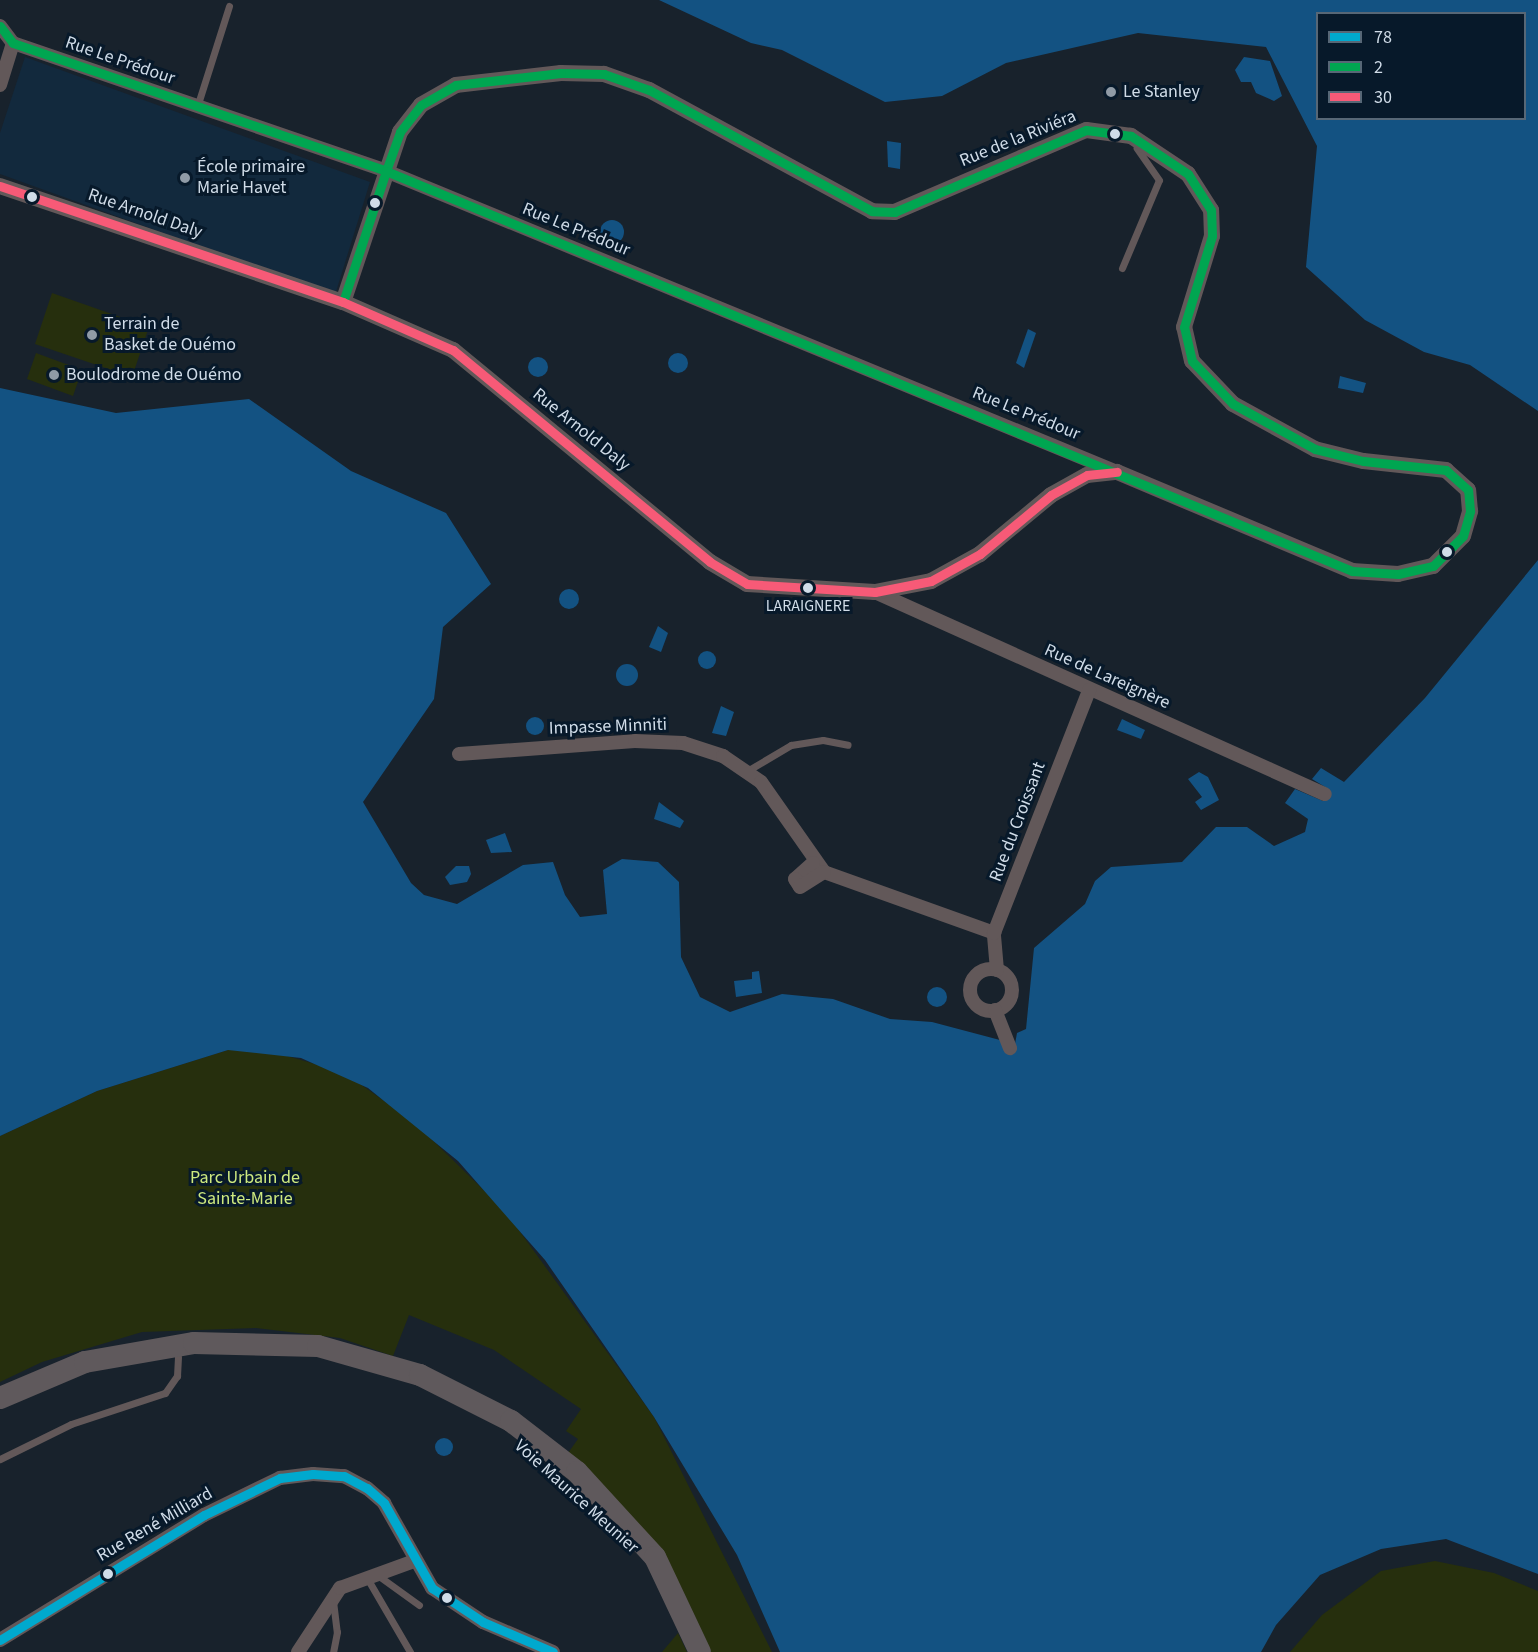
<!DOCTYPE html>
<html>
<head>
<meta charset="utf-8">
<style>
  body { margin:0 }
  #map { position:relative; width:1538px; height:1652px; overflow:hidden; background:#18222c; font-family:"Source Sans 3",sans-serif }
  div>[style] { position:absolute }
  [style*='--x'] { left:calc(var(--x)*1px); top:calc(var(--y)*1px); width:calc(var(--w)*1px); rotate:calc(var(--a)*1deg) }
  .built>* { inset:0; background:#12293d }
  .green>* { inset:0; background:#262f0d }
  .water>* { inset:0; background:#135282 }
  .round { border-radius:50% }
  .service>* { height:7px; margin:-3.5px; padding:0 3.5px; transform-origin:3.5px; border-radius:3.5px; background:#625859 }
  .minor>* { height:14px; margin:-7px; padding:0 7px; transform-origin:7px; border-radius:7px; background:#625859 }
  .minor>.ring { margin:-7px; padding:0; box-sizing:content-box; background:none; border:14px solid #625859; border-radius:50% }
  .tertiary>* { height:16px; margin:-8px; padding:0 8px; transform-origin:8px; border-radius:8px; background:#625859 }
  .primary>* { height:22px; margin:-11px; padding:0 11px; transform-origin:11px; border-radius:11px; background:#5f595c }
  .bus-1>* { height:9px; margin:-4.5px; padding:0 4.5px; transform-origin:4.5px; border-radius:4.5px; background:#00a9ce }
  .bus-2>* { height:9px; margin:-4.5px; padding:0 4.5px; transform-origin:4.5px; border-radius:4.5px; background:#00a651 }
  .bus-3>* { height:9px; margin:-4.5px; padding:0 4.5px; transform-origin:4.5px; border-radius:4.5px; background:#f75a77 }
  .dots>* { width:16px; height:16px; translate:-50% -50%; box-sizing:border-box; border:3px solid #07192a; border-radius:50% }
  span { translate:-50% -50%; white-space:nowrap; text-align:center; line-height:1.15; -webkit-text-stroke:6px #07192a; paint-order:stroke }
  .bus-label { font-size:16px; color:#d0dce8 }
  .street-label { font-size:18px; color:#d0dce8 }
  .poi-label { font-size:18px; color:#d0dce8 }
  .left { translate:0 -50%; text-align:left }
  .park-label { font-size:18px; color:#cee97f }
  .legend { position:absolute; left:1316px; top:12px; width:210px; height:108px; box-sizing:border-box; background:#07192a; border:2px solid #576776; margin:0; padding:8px 10px; list-style:none; font-size:18px; color:#d0dce8 }
  .legend li { display:flex; align-items:center; gap:12px; height:30px }
  .legend b { width:30px; border:2px solid #576776 }
</style>
</head>
<body>
<div id="map">
  <div class="built">
    <div style="clip-path:polygon(25px 57px,370px 182px,335px 295px,0 174px,0 133px)"></div>
  </div>
  <div class="green">
    <div style="clip-path:polygon(52px 293px,149px 327px,132px 377px,35px 344px)"></div>
    <div style="clip-path:polygon(36px 353px,82px 370px,73px 396px,27px 379px)"></div>
    <div style="clip-path:polygon(228px 1050px,266px 1050px,343px 1072px,414px 1122px,505px 1211px,654px 1417px,772px 1652px,711px 1652px,681px 1587px,568px 1453px,578px 1439px,566px 1431px,581px 1409px,494px 1350px,409px 1315px,393px 1356px,340px 1338px,256px 1328px,142px 1332px,42px 1362px,0 1382px,0 1136px,97px 1091px)"></div>
    <div style="clip-path:polygon(1435px 1561px,1494px 1573px,1538px 1591px,1538px 1652px,1290px 1652px,1322px 1615px,1381px 1571px)"></div>
    <div style="clip-path:polygon(678px 1633px,687px 1652px,662px 1652px)"></div>
  </div>
  <div class="water">
    <div style="clip-path:polygon(evenodd,659px 0,1538px 0,1538px 411px,1470px 365px,1424px 352px,1365px 320px,1306px 267px,1317px 146px,1266px 47px,1138px 33px,1006px 63px,942px 96px,885px 102px,782px 50px,751px 43px,659px 0,1318px 14px,1524px 14px,1524px 118px,1318px 118px,1318px 14px)"></div>
    <div style="clip-path:polygon(1244px 57px,1270px 61px,1282px 96px,1274px 101px,1256px 93px,1251px 82px,1241px 82px,1235px 70px)"></div>
    <div style="clip-path:polygon(887px 141px,901px 143px,900px 169px,888px 167px)"></div>
    <div class="round" style="left:600px;top:220px;width:24px;height:24px"></div>
    <div style="clip-path:polygon(1028px 329px,1036px 333px,1024px 368px,1016px 363px)"></div>
    <div class="round" style="left:668px;top:353px;width:20px;height:20px"></div>
    <div class="round" style="left:528px;top:357px;width:20px;height:20px"></div>
    <div style="clip-path:polygon(1340px 376px,1366px 383px,1363px 393px,1338px 388px)"></div>
    <div style="clip-path:polygon(0 388px,116px 413px,249px 399px,351px 471px,446px 513px,491px 584px,443px 627px,434px 699px,363px 802px,411px 883px,424px 895px,457px 904px,523px 865px,553px 862px,565px 895px,580px 917px,607px 914px,603px 870px,622px 859px,658px 862px,679px 882px,681px 957px,700px 997px,730px 1012px,782px 994px,833px 999px,890px 1019px,932px 1022px,1015px 1044px,1017px 1033px,1026px 1029px,1034px 948px,1085px 904px,1095px 881px,1111px 867px,1182px 862px,1216px 827px,1247px 827px,1274px 846px,1305px 832px,1308px 819px,1285px 803px,1295px 789px,1323px 801px,1330px 790px,1312px 779px,1321px 768px,1344px 782px,1425px 698px,1538px 560px,1538px 1574px,1446px 1539px,1381px 1549px,1320px 1575px,1276px 1625px,1261px 1652px,780px 1652px,737px 1555px,654px 1417px,545px 1260px,458px 1161px,368px 1088px,301px 1058px,228px 1050px,97px 1091px,0 1136px)"></div>
    <div class="round" style="left:559px;top:589px;width:20px;height:20px"></div>
    <div style="clip-path:polygon(658px 626px,668px 633px,661px 652px,649px 647px)"></div>
    <div class="round" style="left:698px;top:651px;width:18px;height:18px"></div>
    <div class="round" style="left:616px;top:664px;width:22px;height:22px"></div>
    <div style="clip-path:polygon(721px 706px,734px 712px,726px 736px,712px 733px)"></div>
    <div class="round" style="left:526px;top:717px;width:18px;height:18px"></div>
    <div style="clip-path:polygon(1122px 719px,1145px 730px,1141px 739px,1117px 730px)"></div>
    <div style="clip-path:polygon(1199px 772px,1208px 777px,1219px 800px,1201px 810px,1195px 802px,1202px 797px,1188px 779px)"></div>
    <div style="clip-path:polygon(659px 802px,684px 821px,680px 828px,654px 819px)"></div>
    <div style="clip-path:polygon(505px 833px,512px 852px,491px 853px,486px 840px)"></div>
    <div style="clip-path:polygon(456px 866px,469px 866px,471px 874px,467px 882px,450px 885px,445px 877px)"></div>
    <div style="clip-path:polygon(759px 971px,762px 993px,736px 997px,734px 981px,752px 979px,752px 972px)"></div>
    <div class="round" style="left:927px;top:987px;width:20px;height:20px"></div>
    <div class="round" style="left:435px;top:1438px;width:18px;height:18px"></div>
  </div>
  <div class="service">
    <div style="--x:197;--y:107;--w:106;--a:-72.4"></div>
    <div style="--x:1122;--y:268;--w:95;--a:-67.2"></div>
    <div style="--x:1159;--y:180;--w:39;--a:-125"></div>
    <div style="--x:747;--y:771;--w:51;--a:-30.6"></div>
    <div style="--x:791;--y:745;--w:32;--a:-9"></div>
    <div style="--x:823;--y:740;--w:25;--a:11"></div>
    <div style="--x:0;--y:1459;--w:79;--a:-26.2"></div>
    <div style="--x:71;--y:1424;--w:99;--a:-18.3"></div>
    <div style="--x:165;--y:1393;--w:21;--a:-55"></div>
    <div style="--x:177;--y:1376;--w:19;--a:-87"></div>
    <div style="--x:376;--y:1574;--w:53;--a:35.8"></div>
    <div style="--x:367;--y:1578;--w:86;--a:59.8"></div>
    <div style="--x:333;--y:1601;--w:31;--a:83"></div>
    <div style="--x:337;--y:1632;--w:20;--a:101"></div>
  </div>
  <div class="minor">
    <div style="--x:0;--y:26;--w:21;--a:53"></div>
    <div style="--x:13;--y:43;--w:394;--a:18.9"></div>
    <div style="--x:386;--y:171;--w:791;--a:22.38"></div>
    <div style="--x:0;--y:85;--w:44;--a:-72.8"></div>
    <div style="--x:875;--y:592;--w:493;--a:24.2"></div>
    <div style="--x:459;--y:754;--w:176;--a:-4.2"></div>
    <div style="--x:635;--y:741;--w:48;--a:2.4"></div>
    <div style="--x:683;--y:743;--w:42;--a:18"></div>
    <div style="--x:723;--y:756;--w:46;--a:34.4"></div>
    <div style="--x:761;--y:782;--w:110;--a:55"></div>
    <div style="--x:824;--y:872;--w:181;--a:19.7"></div>
    <div style="--x:813;--y:863;--w:24;--a:138"></div>
    <div style="--x:795;--y:879;--w:9;--a:58"></div>
    <div style="--x:800;--y:887;--w:28;--a:-32"></div>
    <div class="ring" style="left:970px;top:969px;width:28px;height:28px"></div>
    <div style="--x:997;--y:970;--w:37;--a:-95"></div>
    <div style="--x:994;--y:933;--w:261;--a:-68.6"></div>
    <div style="--x:995;--y:1010;--w:41;--a:68.5"></div>
    <div style="--x:0;--y:1640;--w:239;--a:-31.5"></div>
    <div style="--x:204;--y:1515;--w:85;--a:-26"></div>
    <div style="--x:280;--y:1478;--w:33;--a:-7"></div>
    <div style="--x:313;--y:1474;--w:31;--a:4"></div>
    <div style="--x:344;--y:1476;--w:26;--a:28"></div>
    <div style="--x:367;--y:1488;--w:23;--a:41"></div>
    <div style="--x:384;--y:1503;--w:98;--a:60.5"></div>
    <div style="--x:432;--y:1588;--w:61;--a:33.7"></div>
    <div style="--x:483;--y:1622;--w:76;--a:23.2"></div>
    <div style="--x:298;--y:1652;--w:77;--a:-56.7"></div>
    <div style="--x:340;--y:1588;--w:79;--a:-20"></div>
  </div>
  <div class="tertiary">
    <div style="--x:0;--y:186;--w:362;--a:18.7"></div>
    <div style="--x:343;--y:302;--w:120;--a:23.6"></div>
    <div style="--x:453;--y:350;--w:333;--a:39.5"></div>
    <div style="--x:710;--y:562;--w:43;--a:30.7"></div>
    <div style="--x:747;--y:584;--w:128;--a:3.6"></div>
    <div style="--x:875;--y:592;--w:57;--a:-11.1"></div>
    <div style="--x:931;--y:581;--w:56;--a:-28.9"></div>
    <div style="--x:980;--y:554;--w:92;--a:-39.7"></div>
    <div style="--x:1051;--y:495;--w:41;--a:-29.1"></div>
    <div style="--x:1087;--y:475;--w:30;--a:-6"></div>
    <div style="--x:1117;--y:472;--w:255;--a:22.8"></div>
    <div style="--x:1352;--y:571;--w:46;--a:3.7"></div>
    <div style="--x:1398;--y:574;--w:36;--a:-13"></div>
    <div style="--x:1433;--y:566;--w:42;--a:-45"></div>
    <div style="--x:1463;--y:536;--w:26;--a:-74"></div>
    <div style="--x:1470;--y:511;--w:21;--a:-95"></div>
    <div style="--x:1468;--y:490;--w:30;--a:-138"></div>
    <div style="--x:1446;--y:470;--w:83;--a:-173.8"></div>
    <div style="--x:1363;--y:461;--w:49;--a:-166"></div>
    <div style="--x:1315;--y:449;--w:94;--a:-151.2"></div>
    <div style="--x:1233;--y:404;--w:59;--a:-133.6"></div>
    <div style="--x:1192;--y:361;--w:35;--a:-103"></div>
    <div style="--x:1184;--y:327;--w:95;--a:-72.9"></div>
    <div style="--x:1212;--y:236;--w:26;--a:-92"></div>
    <div style="--x:1211;--y:210;--w:43;--a:-122.6"></div>
    <div style="--x:1188;--y:174;--w:69;--a:-146.3"></div>
    <div style="--x:1131;--y:136;--w:45;--a:-172.4"></div>
    <div style="--x:1086;--y:130;--w:208;--a:156.8"></div>
    <div style="--x:895;--y:212;--w:23;--a:-178"></div>
    <div style="--x:872;--y:211;--w:254;--a:-151.5"></div>
    <div style="--x:649;--y:90;--w:48;--a:-160.4"></div>
    <div style="--x:604;--y:74;--w:43;--a:-178.7"></div>
    <div style="--x:561;--y:73;--w:106;--a:173.5"></div>
    <div style="--x:456;--y:85;--w:40;--a:150.3"></div>
    <div style="--x:421;--y:105;--w:34;--a:128"></div>
    <div style="--x:400;--y:132;--w:179;--a:108.5"></div>
  </div>
  <div class="primary">
    <div style="--x:0;--y:1398;--w:92;--a:-23"></div>
    <div style="--x:85;--y:1362;--w:111;--a:-9.9"></div>
    <div style="--x:194;--y:1343;--w:124;--a:1.4"></div>
    <div style="--x:318;--y:1346;--w:106;--a:15.9"></div>
    <div style="--x:420;--y:1375;--w:102;--a:26.8"></div>
    <div style="--x:511;--y:1421;--w:83;--a:37.7"></div>
    <div style="--x:577;--y:1472;--w:115;--a:47.5"></div>
    <div style="--x:655;--y:1557;--w:105;--a:64.7"></div>
  </div>
  <div class="bus-1">
    <div style="--x:0;--y:1640;--w:239;--a:-31.5"></div>
    <div style="--x:204;--y:1515;--w:85;--a:-26"></div>
    <div style="--x:280;--y:1478;--w:33;--a:-7"></div>
    <div style="--x:313;--y:1474;--w:31;--a:4"></div>
    <div style="--x:344;--y:1476;--w:26;--a:28"></div>
    <div style="--x:367;--y:1488;--w:23;--a:41"></div>
    <div style="--x:384;--y:1503;--w:98;--a:60.5"></div>
    <div style="--x:432;--y:1588;--w:61;--a:33.7"></div>
    <div style="--x:483;--y:1622;--w:76;--a:23.2"></div>
  </div>
  <div class="bus-2">
    <div style="--x:0;--y:26;--w:21;--a:53"></div>
    <div style="--x:13;--y:43;--w:394;--a:18.9"></div>
    <div style="--x:386;--y:171;--w:1046;--a:22.49"></div>
    <div style="--x:1352;--y:571;--w:46;--a:3.7"></div>
    <div style="--x:1398;--y:574;--w:36;--a:-13"></div>
    <div style="--x:1433;--y:566;--w:42;--a:-45"></div>
    <div style="--x:1463;--y:536;--w:26;--a:-74"></div>
    <div style="--x:1470;--y:511;--w:21;--a:-95"></div>
    <div style="--x:1468;--y:490;--w:30;--a:-138"></div>
    <div style="--x:1446;--y:470;--w:83;--a:-173.8"></div>
    <div style="--x:1363;--y:461;--w:49;--a:-166"></div>
    <div style="--x:1315;--y:449;--w:94;--a:-151.2"></div>
    <div style="--x:1233;--y:404;--w:59;--a:-133.6"></div>
    <div style="--x:1192;--y:361;--w:35;--a:-103"></div>
    <div style="--x:1184;--y:327;--w:95;--a:-72.9"></div>
    <div style="--x:1212;--y:236;--w:26;--a:-92"></div>
    <div style="--x:1211;--y:210;--w:43;--a:-122.6"></div>
    <div style="--x:1188;--y:174;--w:69;--a:-146.3"></div>
    <div style="--x:1131;--y:136;--w:45;--a:-172.4"></div>
    <div style="--x:1086;--y:130;--w:208;--a:156.8"></div>
    <div style="--x:895;--y:212;--w:23;--a:-178"></div>
    <div style="--x:872;--y:211;--w:254;--a:-151.5"></div>
    <div style="--x:649;--y:90;--w:48;--a:-160.4"></div>
    <div style="--x:604;--y:74;--w:43;--a:-178.7"></div>
    <div style="--x:561;--y:73;--w:106;--a:173.5"></div>
    <div style="--x:456;--y:85;--w:40;--a:150.3"></div>
    <div style="--x:421;--y:105;--w:34;--a:128"></div>
    <div style="--x:400;--y:132;--w:41;--a:109.7"></div>
    <div style="--x:386;--y:171;--w:138;--a:108.2"></div>
  </div>
  <div class="bus-3">
    <div style="--x:0;--y:186;--w:362;--a:18.7"></div>
    <div style="--x:343;--y:302;--w:120;--a:23.6"></div>
    <div style="--x:453;--y:350;--w:333;--a:39.5"></div>
    <div style="--x:710;--y:562;--w:43;--a:30.7"></div>
    <div style="--x:747;--y:584;--w:128;--a:3.6"></div>
    <div style="--x:875;--y:592;--w:57;--a:-11.1"></div>
    <div style="--x:931;--y:581;--w:56;--a:-28.9"></div>
    <div style="--x:980;--y:554;--w:92;--a:-39.7"></div>
    <div style="--x:1051;--y:495;--w:41;--a:-29.1"></div>
    <div style="--x:1087;--y:475;--w:30;--a:-6"></div>
  </div>
  <div class="dots">
    <div style="left:1111px;top:92px;background:#909ba6"></div>
    <div style="left:1115px;top:134px;background:#d0dce8"></div>
    <div style="left:185px;top:178px;background:#909ba6"></div>
    <div style="left:32px;top:197px;background:#d0dce8"></div>
    <div style="left:375px;top:203px;background:#d0dce8"></div>
    <div style="left:92px;top:335px;background:#909ba6"></div>
    <div style="left:54px;top:375px;background:#909ba6"></div>
    <div style="left:1447px;top:552px;background:#d0dce8"></div>
    <div style="left:808px;top:588px;background:#d0dce8"></div>
    <div style="left:108px;top:1574px;background:#d0dce8"></div>
    <div style="left:447px;top:1598px;background:#d0dce8"></div>
  </div>
  <div class="bus-label">
    <span style="left:808px;top:606px">LARAIGNERE</span>
  </div>
  <div class="street-label">
    <span style="left:120px;top:61px;rotate:19deg">Rue Le Prédour</span>
    <span style="left:1018px;top:139px;rotate:-22deg">Rue de la Riviéra</span>
    <span style="left:145px;top:214px;rotate:19deg">Rue Arnold Daly</span>
    <span style="left:576px;top:230px;rotate:22deg">Rue Le Prédour</span>
    <span style="left:1026px;top:414px;rotate:22deg">Rue Le Prédour</span>
    <span style="left:581px;top:430px;rotate:39deg">Rue Arnold Daly</span>
    <span style="left:1107px;top:677px;rotate:24deg">Rue de Lareignère</span>
    <span style="left:608px;top:727px;rotate:-2deg">Impasse Minniti</span>
    <span style="left:1018px;top:822px;rotate:-69deg">Rue du Croissant</span>
    <span style="left:576px;top:1497px;rotate:42deg">Voie Maurice Meunier</span>
    <span style="left:155px;top:1525px;rotate:-30deg">Rue René Milliard</span>
  </div>
  <div class="poi-label">
    <span class="left" style="left:1123px;top:92px">Le Stanley</span>
    <span class="left" style="left:197px;top:178px">École primaire<br>Marie Havet</span>
    <span class="left" style="left:104px;top:335px">Terrain de<br>Basket de Ouémo</span>
    <span class="left" style="left:66px;top:375px">Boulodrome de Ouémo</span>
  </div>
  <div class="park-label">
    <span style="left:245px;top:1189px">Parc Urbain de<br>Sainte-Marie</span>
  </div>
  <ul class="legend">
  <li><b style="height:8px;background:#00a9ce"></b>78</li>
  <li><b style="height:8px;background:#00a651"></b>2</li>
  <li><b style="height:8px;background:#f75a77"></b>30</li>
  </ul>
</div>
</body>
</html>
